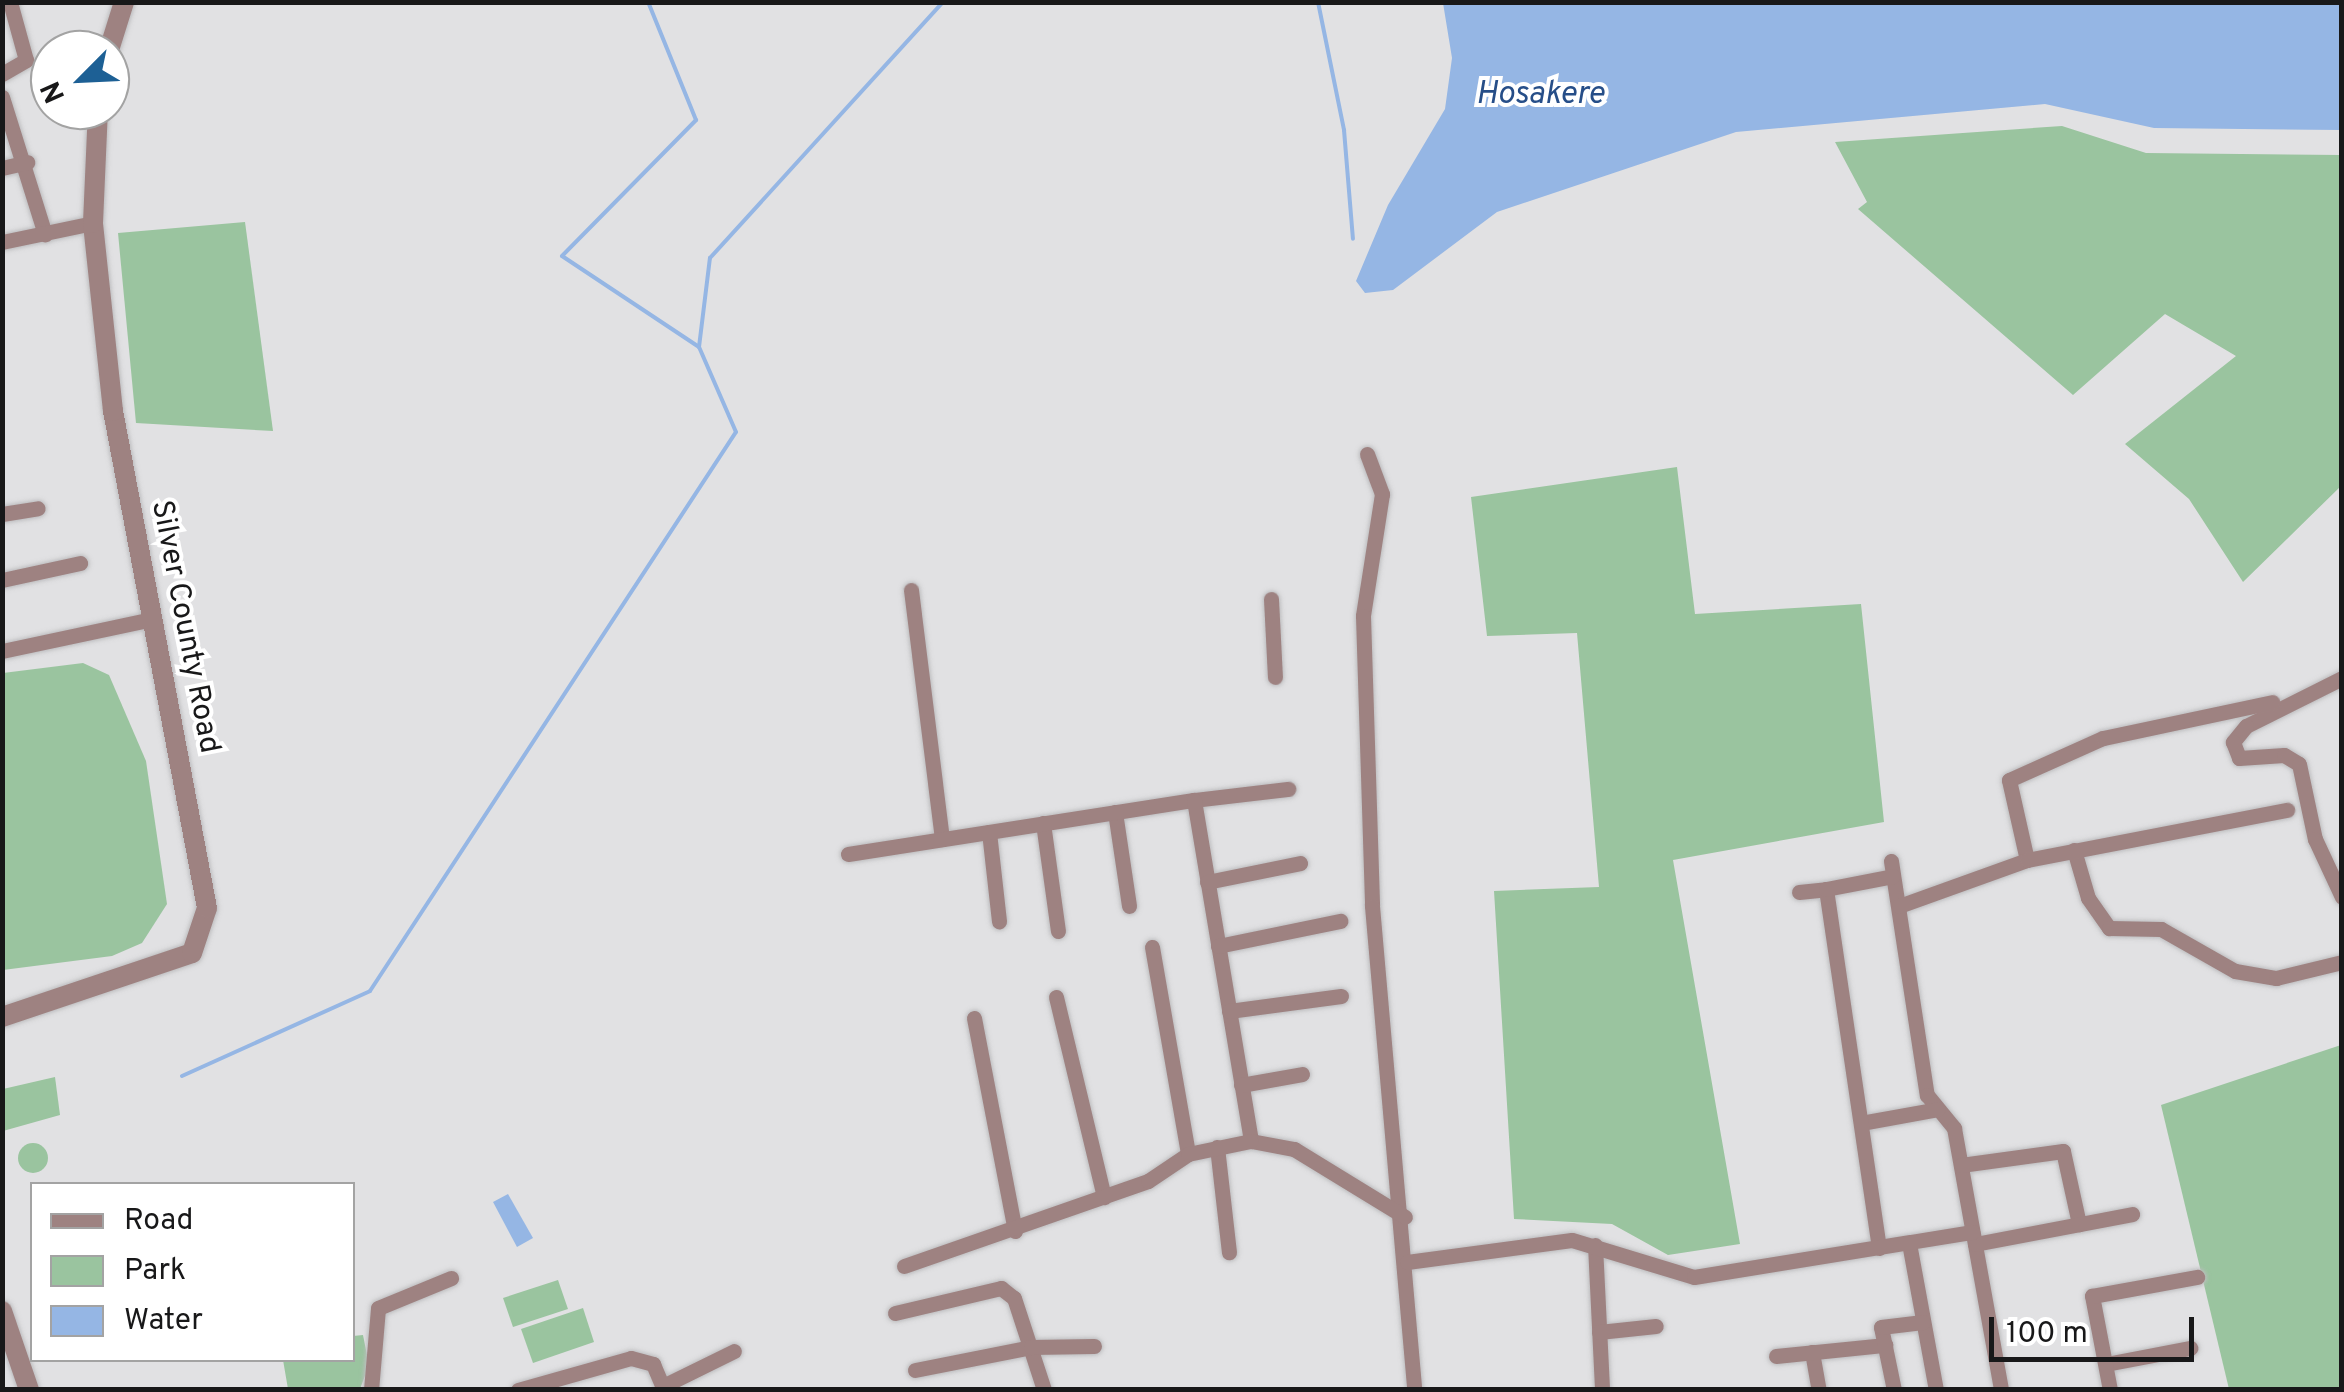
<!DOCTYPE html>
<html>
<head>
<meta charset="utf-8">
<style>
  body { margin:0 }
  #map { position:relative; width:2344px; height:1392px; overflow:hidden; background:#e1e1e3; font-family:Overpass,sans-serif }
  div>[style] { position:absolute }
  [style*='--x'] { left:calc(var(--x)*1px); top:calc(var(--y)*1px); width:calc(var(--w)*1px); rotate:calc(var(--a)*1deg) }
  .green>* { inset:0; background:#9ac49f }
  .round { border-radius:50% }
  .water>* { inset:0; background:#95b6e4 }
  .stream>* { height:4px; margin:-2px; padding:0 2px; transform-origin:2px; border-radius:2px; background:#95b6e4 }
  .roads { filter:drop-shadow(0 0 2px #bdbdbf) drop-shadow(0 0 2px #bdbdbf) }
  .minor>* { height:15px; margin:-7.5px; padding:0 7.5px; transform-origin:7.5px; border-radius:7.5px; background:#9e8281 }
  .tertiary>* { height:20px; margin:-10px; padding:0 10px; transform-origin:10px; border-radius:10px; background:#9e8281 }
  span { translate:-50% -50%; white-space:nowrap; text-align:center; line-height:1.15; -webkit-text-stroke:8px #fff; paint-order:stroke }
  .street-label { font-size:30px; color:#181819 }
  .water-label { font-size:32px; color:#264e88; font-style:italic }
  .frame { position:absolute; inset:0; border:5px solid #181819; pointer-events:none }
  .legend { position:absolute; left:30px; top:1182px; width:325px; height:180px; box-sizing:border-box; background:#fff; border:2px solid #a3a3a3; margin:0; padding:12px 18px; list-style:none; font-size:30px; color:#181819 }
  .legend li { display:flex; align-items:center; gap:20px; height:50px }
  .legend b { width:50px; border:2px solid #a3a3a3 }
  .north { position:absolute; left:30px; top:30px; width:100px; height:100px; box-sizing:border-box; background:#fff; border:2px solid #a3a3a3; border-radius:50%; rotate:246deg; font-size:28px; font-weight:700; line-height:40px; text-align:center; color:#181819 }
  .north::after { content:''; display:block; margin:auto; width:35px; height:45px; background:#1d6095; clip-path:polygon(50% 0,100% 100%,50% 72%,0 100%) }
  .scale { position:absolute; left:1989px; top:1317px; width:205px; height:45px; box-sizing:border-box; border:5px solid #181819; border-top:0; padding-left:12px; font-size:30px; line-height:35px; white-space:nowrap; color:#181819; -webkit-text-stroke:8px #fff; paint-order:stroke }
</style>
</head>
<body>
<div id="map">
  <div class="green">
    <div style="clip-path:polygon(2062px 126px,2146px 153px,2341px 155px,2341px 486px,2243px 582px,2189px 499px,2125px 444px,2236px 356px,2165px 314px,2073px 395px,1858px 209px,1867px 202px,1835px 142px)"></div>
    <div style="clip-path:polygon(245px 222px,273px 431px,136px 423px,118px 233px)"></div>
    <div style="clip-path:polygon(1677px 467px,1695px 614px,1861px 604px,1884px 822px,1673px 860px,1740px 1244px,1668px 1255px,1612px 1224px,1514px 1219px,1494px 891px,1599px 887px,1577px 633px,1487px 636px,1471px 497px)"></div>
    <div style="clip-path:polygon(83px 663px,109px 675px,146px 761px,167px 904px,142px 943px,112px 956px,3px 970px,3px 673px)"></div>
    <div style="clip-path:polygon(2341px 1045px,2341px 1389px,2229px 1389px,2161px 1105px)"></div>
    <div style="clip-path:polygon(55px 1077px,60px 1115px,3px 1131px,3px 1089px)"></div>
    <div class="round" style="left:18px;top:1143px;width:30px;height:30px"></div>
    <div style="clip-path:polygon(558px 1280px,568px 1309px,513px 1327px,503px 1298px)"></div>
    <div style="clip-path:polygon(583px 1308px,594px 1342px,533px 1363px,521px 1329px)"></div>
    <div style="clip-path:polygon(363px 1335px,369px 1365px,360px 1389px,288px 1389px,283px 1360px,352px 1360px,353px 1336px)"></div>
  </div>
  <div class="water">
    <div style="clip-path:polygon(1443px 3px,2341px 3px,2341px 130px,2154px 128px,2045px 104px,1736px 132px,1497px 212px,1393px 290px,1365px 293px,1356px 281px,1388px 205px,1445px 109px,1452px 58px)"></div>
    <div style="clip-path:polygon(508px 1194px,533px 1238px,517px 1247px,493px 1202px)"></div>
  </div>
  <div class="stream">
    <div style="--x:1318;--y:2;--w:131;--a:78.5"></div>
    <div style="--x:1344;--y:130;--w:109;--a:85.3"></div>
    <div style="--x:699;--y:347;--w:90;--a:-83"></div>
    <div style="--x:710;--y:258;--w:346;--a:-47.7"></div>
    <div style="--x:182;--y:1076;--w:206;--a:-24.3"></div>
    <div style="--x:370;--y:991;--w:668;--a:-56.79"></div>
    <div style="--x:736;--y:432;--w:93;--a:-113.5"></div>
    <div style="--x:699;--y:347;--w:164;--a:-146.4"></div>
    <div style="--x:562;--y:256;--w:191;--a:-45.4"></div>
    <div style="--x:696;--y:120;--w:127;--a:-112.1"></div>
  </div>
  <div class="roads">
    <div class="minor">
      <div style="--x:2;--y:74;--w:28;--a:-30"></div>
      <div style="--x:26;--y:60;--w:60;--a:-105.4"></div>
      <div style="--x:2;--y:97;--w:144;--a:72.6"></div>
      <div style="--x:2;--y:168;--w:26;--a:-13"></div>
      <div style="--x:2;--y:242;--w:93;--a:-11.8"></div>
      <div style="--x:1367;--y:454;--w:43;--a:69.4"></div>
      <div style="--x:1382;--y:494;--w:123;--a:98.9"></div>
      <div style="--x:1363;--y:616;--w:290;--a:88.2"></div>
      <div style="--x:1372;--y:906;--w:486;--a:85"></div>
      <div style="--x:2;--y:514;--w:36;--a:-9"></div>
      <div style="--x:2;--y:580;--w:80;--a:-12.3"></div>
      <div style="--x:911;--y:590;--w:251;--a:82.9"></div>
      <div style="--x:1271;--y:599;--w:78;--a:87.1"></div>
      <div style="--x:2;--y:651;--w:153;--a:-12"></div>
      <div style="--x:2342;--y:678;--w:107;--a:153.4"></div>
      <div style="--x:2246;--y:726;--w:21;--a:129"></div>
      <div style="--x:2233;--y:742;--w:17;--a:69"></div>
      <div style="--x:2239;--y:758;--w:45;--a:-3.8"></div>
      <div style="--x:2284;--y:755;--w:17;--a:31"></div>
      <div style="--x:2299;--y:764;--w:77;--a:78"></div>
      <div style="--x:2315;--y:839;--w:64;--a:65"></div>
      <div style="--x:1194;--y:800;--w:95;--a:-6.7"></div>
      <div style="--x:1115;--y:812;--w:95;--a:81.5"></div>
      <div style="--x:1043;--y:823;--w:109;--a:82.1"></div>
      <div style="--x:989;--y:832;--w:90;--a:83.6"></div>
      <div style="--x:2074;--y:850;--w:50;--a:73.7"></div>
      <div style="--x:2088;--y:898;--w:37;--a:55"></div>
      <div style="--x:2109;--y:928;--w:52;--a:1.1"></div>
      <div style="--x:2161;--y:929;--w:85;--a:29.6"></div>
      <div style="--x:2235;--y:971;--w:42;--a:9.7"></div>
      <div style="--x:2276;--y:978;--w:68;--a:-13.6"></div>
      <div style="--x:848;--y:854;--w:350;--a:-8.9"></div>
      <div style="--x:1194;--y:800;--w:346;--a:80.5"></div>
      <div style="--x:1251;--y:1141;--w:44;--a:10.5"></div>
      <div style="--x:1294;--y:1149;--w:130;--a:31.5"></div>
      <div style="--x:2027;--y:860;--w:82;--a:-102.7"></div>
      <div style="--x:2009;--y:780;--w:103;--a:-24.1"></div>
      <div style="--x:2103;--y:738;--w:173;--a:-12"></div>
      <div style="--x:1891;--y:861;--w:237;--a:81.3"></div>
      <div style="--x:1927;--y:1095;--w:43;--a:50.7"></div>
      <div style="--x:1954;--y:1128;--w:266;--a:79.8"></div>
      <div style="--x:1207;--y:882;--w:95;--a:-11.5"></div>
      <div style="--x:1799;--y:892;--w:27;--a:-6"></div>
      <div style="--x:1899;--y:906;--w:136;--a:-19.8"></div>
      <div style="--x:2027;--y:860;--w:265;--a:-10.9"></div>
      <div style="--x:1218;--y:946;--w:125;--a:-11.6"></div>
      <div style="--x:1152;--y:947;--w:210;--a:80.1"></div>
      <div style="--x:1056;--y:997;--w:206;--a:76.5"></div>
      <div style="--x:1229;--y:1011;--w:113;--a:-7.6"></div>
      <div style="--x:974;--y:1018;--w:217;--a:79.1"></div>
      <div style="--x:1241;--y:1085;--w:62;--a:-10.2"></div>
      <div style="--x:1861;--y:1123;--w:78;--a:-10.3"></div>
      <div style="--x:1217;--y:1147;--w:106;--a:83.5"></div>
      <div style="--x:1961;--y:1165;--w:103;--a:-7.8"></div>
      <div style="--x:2063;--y:1151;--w:75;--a:77.6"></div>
      <div style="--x:1909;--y:1243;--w:149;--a:79.6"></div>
      <div style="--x:1975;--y:1244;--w:160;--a:-10.8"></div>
      <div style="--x:1595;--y:1245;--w:145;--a:87.2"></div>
      <div style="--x:1879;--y:1248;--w:363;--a:-98.4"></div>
      <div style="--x:1826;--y:889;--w:68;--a:-11"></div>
      <div style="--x:1407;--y:1262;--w:166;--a:-7.6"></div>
      <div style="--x:1572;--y:1240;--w:127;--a:16.9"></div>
      <div style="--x:1694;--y:1277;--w:282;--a:-9.2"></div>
      <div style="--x:904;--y:1266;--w:258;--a:-19.2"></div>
      <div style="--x:1148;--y:1181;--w:48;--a:-34"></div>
      <div style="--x:1188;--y:1154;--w:64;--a:-11.7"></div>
      <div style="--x:895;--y:1313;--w:109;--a:-13.3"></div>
      <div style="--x:1001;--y:1288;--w:16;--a:38"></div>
      <div style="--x:1014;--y:1298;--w:97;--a:71.9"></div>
      <div style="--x:1599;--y:1332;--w:57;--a:-6"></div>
      <div style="--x:1812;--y:1352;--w:39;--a:80"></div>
      <div style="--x:1776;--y:1356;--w:110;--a:-5.8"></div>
      <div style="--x:2106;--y:1364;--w:86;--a:-10.8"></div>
      <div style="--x:915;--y:1370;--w:118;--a:-11.2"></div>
      <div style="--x:1031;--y:1347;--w:63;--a:-0.9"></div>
      <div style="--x:663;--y:1386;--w:79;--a:-26.2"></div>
      <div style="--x:371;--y:1390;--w:82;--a:-85.1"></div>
      <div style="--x:378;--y:1308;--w:79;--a:-22.3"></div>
      <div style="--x:518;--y:1390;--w:117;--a:-15.8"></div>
      <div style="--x:631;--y:1358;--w:23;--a:15"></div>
      <div style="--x:653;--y:1364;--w:28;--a:67"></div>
      <div style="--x:1894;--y:1390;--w:64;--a:-101.7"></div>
      <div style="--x:1881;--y:1327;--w:42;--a:-6.8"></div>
      <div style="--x:2110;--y:1390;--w:96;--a:-100.8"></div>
      <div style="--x:2092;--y:1296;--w:107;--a:-10.3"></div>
    </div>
    <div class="tertiary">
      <div style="--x:109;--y:50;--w:50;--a:-72.6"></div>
      <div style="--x:2;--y:1017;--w:200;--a:-18.6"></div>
      <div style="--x:192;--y:953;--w:47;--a:-71.6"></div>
      <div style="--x:207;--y:908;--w:506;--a:-100.71"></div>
      <div style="--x:113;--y:411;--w:189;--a:-96.1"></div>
      <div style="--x:93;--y:223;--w:113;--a:-87.5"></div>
      <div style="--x:2;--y:1311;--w:83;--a:71.1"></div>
    </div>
  </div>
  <div class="street-label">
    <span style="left:184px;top:627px;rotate:79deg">Silver County Road</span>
  </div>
  <div class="water-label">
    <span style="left:1540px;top:95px">Hosakere</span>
  </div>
  <div class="frame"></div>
  <ul class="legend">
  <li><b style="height:12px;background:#9e8281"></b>Road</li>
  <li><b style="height:28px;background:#9ac49f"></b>Park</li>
  <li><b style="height:28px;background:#95b6e4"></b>Water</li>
  </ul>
  <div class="north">N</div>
  <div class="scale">100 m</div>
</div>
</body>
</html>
